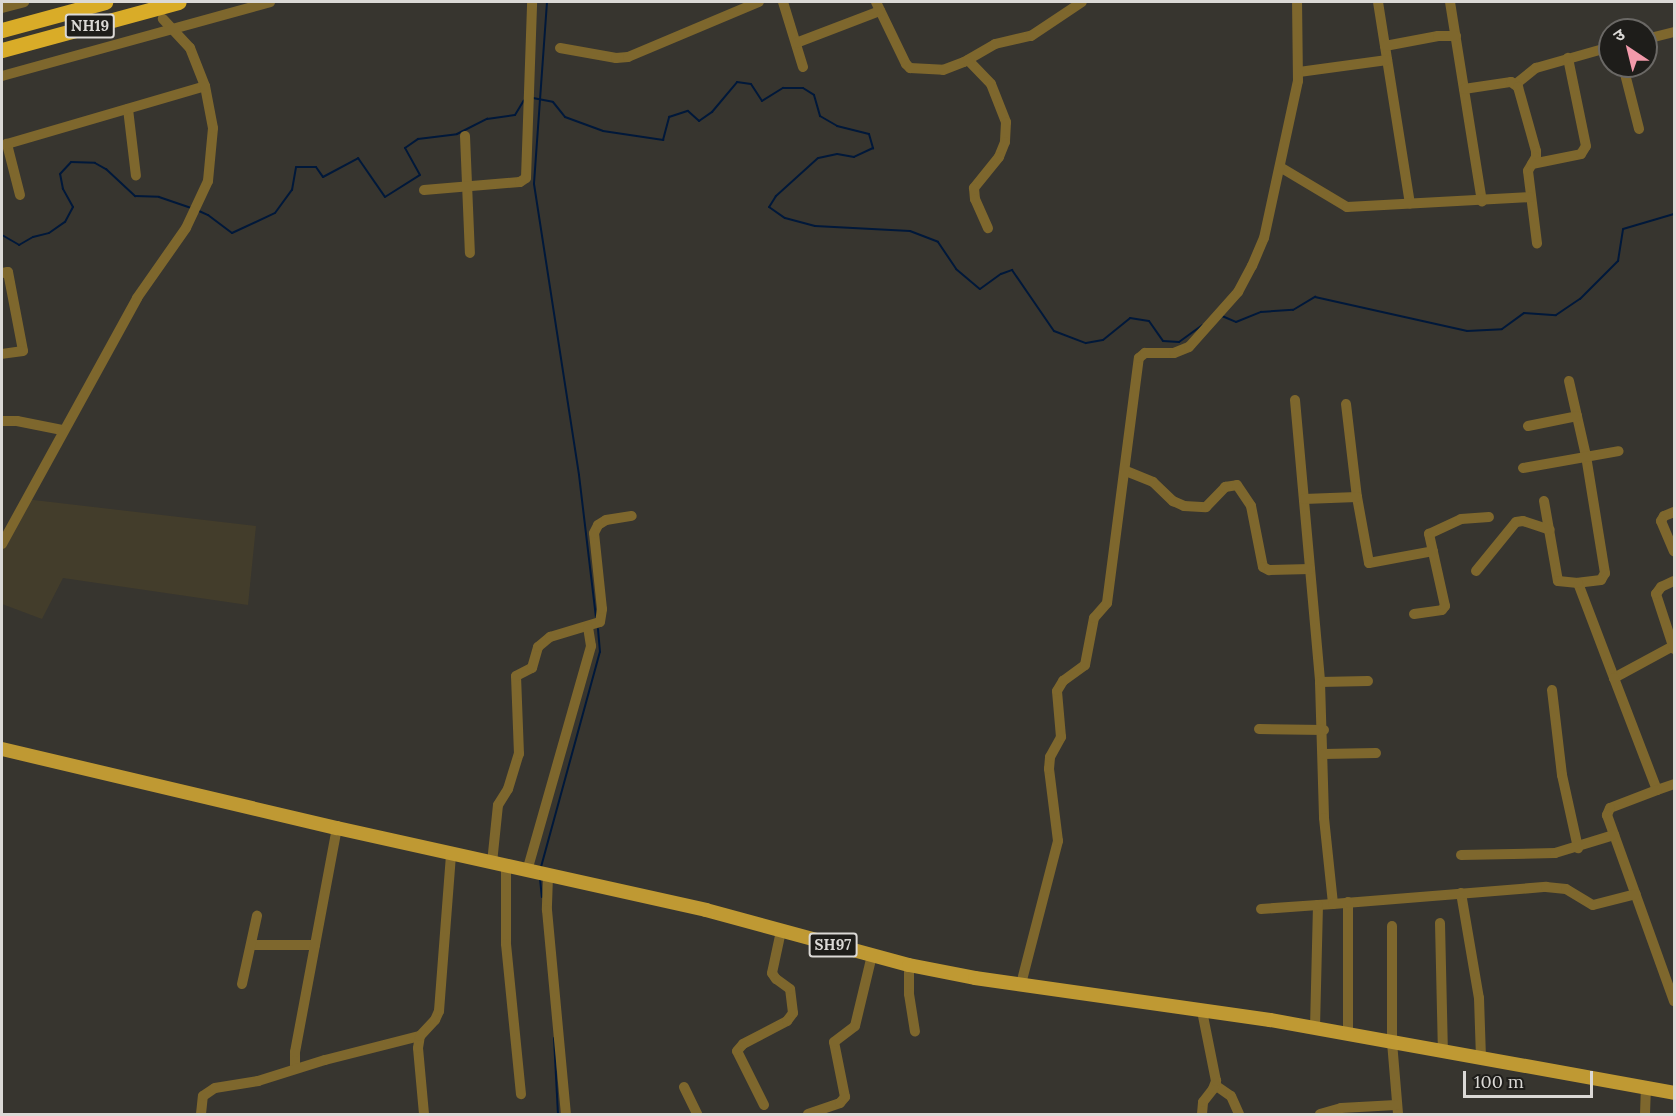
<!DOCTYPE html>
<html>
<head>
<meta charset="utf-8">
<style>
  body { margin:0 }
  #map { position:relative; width:1676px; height:1116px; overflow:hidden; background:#37352f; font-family:Lora,"Noto Sans Devanagari",serif }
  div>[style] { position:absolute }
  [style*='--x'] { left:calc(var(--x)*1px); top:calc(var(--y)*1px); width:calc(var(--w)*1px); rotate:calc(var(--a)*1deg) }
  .education>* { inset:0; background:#433d2b }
  .stream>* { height:2px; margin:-1px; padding:0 1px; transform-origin:1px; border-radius:1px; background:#00183a }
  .minor>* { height:10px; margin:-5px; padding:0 5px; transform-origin:5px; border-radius:5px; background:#7e672d }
  .major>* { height:14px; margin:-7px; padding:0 7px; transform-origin:7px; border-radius:7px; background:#bf9933 }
  .highway>* { height:15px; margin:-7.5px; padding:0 7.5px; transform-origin:7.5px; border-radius:7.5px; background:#d9ac28 }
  span { translate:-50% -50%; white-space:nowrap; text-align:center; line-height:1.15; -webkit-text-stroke:4.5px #1e1d1a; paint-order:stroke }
  .shield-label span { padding:2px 4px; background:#1e1d1a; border:2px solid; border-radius:4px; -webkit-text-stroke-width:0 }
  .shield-label { font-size:15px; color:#dbd9d6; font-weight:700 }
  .frame { position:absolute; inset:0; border:3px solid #dbd9d6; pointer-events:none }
  .north { position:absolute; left:1598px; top:18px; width:60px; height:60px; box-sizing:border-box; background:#1e1d1a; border:2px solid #6a6865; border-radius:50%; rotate:325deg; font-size:16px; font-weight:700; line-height:24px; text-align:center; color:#dbd9d6 }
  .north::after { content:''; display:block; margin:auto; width:21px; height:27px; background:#f39aab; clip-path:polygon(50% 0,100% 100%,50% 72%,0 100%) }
  .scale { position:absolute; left:1463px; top:1071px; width:130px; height:27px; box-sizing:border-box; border:3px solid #dbd9d6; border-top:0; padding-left:8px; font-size:18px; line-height:21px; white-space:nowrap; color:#dbd9d6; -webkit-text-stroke:4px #1e1d1a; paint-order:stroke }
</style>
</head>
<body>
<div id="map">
  <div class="education">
    <div style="clip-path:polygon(25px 499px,256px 526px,248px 605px,63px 578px,42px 619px,2px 604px,2px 547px)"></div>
  </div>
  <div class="stream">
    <div style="--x:547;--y:2;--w:182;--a:94.1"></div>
    <div style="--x:534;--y:184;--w:294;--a:81.2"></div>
    <div style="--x:579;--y:475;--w:144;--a:83.2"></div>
    <div style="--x:533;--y:98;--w:20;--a:11"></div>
    <div style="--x:553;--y:102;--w:19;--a:51"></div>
    <div style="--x:565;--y:117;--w:40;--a:20.2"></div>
    <div style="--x:603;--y:131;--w:61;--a:8.5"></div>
    <div style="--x:663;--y:140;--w:24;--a:-75"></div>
    <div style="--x:669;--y:117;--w:20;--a:-18"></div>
    <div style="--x:688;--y:111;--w:15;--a:42"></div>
    <div style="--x:699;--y:121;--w:16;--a:-35"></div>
    <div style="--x:712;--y:112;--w:39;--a:-50"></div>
    <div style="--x:737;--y:82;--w:14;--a:8"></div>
    <div style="--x:751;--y:84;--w:20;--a:57"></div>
    <div style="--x:762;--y:101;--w:25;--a:-32"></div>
    <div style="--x:783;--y:88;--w:20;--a:0"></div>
    <div style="--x:803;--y:88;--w:13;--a:32"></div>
    <div style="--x:814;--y:95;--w:22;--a:74"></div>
    <div style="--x:820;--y:116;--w:20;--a:30"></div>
    <div style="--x:837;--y:126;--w:33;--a:14"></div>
    <div style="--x:869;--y:134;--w:15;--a:74"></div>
    <div style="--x:873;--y:148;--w:21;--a:155"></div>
    <div style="--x:854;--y:157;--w:17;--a:-170"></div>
    <div style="--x:837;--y:154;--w:19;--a:168"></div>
    <div style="--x:818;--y:158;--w:57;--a:137.9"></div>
    <div style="--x:776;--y:196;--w:13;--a:122"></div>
    <div style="--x:769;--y:207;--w:19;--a:35"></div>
    <div style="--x:785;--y:218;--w:31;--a:15"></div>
    <div style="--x:815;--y:226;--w:95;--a:3"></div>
    <div style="--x:910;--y:231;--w:30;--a:21"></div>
    <div style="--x:938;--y:242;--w:32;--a:56"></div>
    <div style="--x:956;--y:269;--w:31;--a:40"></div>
    <div style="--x:980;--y:289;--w:26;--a:-36"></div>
    <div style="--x:1001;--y:274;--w:12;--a:-20"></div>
    <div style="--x:1012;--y:270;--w:74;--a:55.5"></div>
    <div style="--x:1054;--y:331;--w:34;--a:21"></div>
    <div style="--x:1086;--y:343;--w:17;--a:-10"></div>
    <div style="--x:1103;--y:340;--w:35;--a:-39"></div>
    <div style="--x:1130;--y:318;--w:19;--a:9"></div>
    <div style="--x:1149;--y:321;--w:24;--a:55"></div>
    <div style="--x:1163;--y:341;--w:16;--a:4"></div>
    <div style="--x:1179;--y:342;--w:29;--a:-36"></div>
    <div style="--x:199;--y:211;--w:10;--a:24"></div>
    <div style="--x:208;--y:215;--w:30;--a:37"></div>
    <div style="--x:232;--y:233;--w:47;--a:-24.9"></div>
    <div style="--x:275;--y:213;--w:29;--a:-54"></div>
    <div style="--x:292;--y:190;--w:23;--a:-80"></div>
    <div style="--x:296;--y:167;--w:20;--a:0"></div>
    <div style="--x:316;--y:167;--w:12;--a:55"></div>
    <div style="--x:323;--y:177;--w:40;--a:-28"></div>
    <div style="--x:358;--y:158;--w:47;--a:55.3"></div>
    <div style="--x:385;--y:197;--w:41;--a:-32.2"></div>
    <div style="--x:420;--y:175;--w:31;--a:-119"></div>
    <div style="--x:405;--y:148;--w:16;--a:-35"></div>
    <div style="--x:418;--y:139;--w:39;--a:-7"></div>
    <div style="--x:457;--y:134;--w:34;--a:-27"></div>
    <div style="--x:487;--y:119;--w:28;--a:-8"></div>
    <div style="--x:515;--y:115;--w:17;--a:-59"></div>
    <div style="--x:2;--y:235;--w:20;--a:30"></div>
    <div style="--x:19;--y:245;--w:16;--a:-30"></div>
    <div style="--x:33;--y:237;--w:16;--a:-14"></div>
    <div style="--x:49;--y:233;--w:19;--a:-35"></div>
    <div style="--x:65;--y:222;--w:17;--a:-62"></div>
    <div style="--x:73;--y:207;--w:21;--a:-119"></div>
    <div style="--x:63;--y:189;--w:15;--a:-101"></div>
    <div style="--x:60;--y:174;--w:16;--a:-47"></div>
    <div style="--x:71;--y:162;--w:24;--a:2"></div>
    <div style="--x:95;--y:163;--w:13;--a:29"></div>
    <div style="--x:106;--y:169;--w:40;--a:43"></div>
    <div style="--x:135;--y:196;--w:24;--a:2"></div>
    <div style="--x:159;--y:197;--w:34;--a:19"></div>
    <div style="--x:1222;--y:316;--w:15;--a:23"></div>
    <div style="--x:1236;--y:322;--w:27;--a:-22"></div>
    <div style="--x:1261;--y:312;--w:32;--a:-4"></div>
    <div style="--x:1293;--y:310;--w:26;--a:-31"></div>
    <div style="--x:1315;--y:297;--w:156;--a:12.6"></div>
    <div style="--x:1467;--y:331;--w:35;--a:-3"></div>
    <div style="--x:1502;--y:329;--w:27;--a:-36"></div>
    <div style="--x:1524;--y:313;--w:32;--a:4"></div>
    <div style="--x:1556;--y:315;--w:29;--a:-34"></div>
    <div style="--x:1580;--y:299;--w:54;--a:-45"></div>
    <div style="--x:1618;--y:261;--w:32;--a:-81"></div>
    <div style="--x:1623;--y:229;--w:53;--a:-16.4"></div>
    <div style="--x:541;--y:867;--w:223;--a:-74.7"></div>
    <div style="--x:600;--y:652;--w:23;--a:-95"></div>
    <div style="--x:540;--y:879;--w:18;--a:84"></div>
    <div style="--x:554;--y:1038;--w:76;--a:87"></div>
  </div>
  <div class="minor">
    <div style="--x:783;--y:2;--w:68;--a:72.9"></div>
    <div style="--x:876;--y:2;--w:69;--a:64.2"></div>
    <div style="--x:906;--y:64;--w:6;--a:45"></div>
    <div style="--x:910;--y:68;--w:33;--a:3"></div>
    <div style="--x:943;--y:70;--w:22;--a:-21"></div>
    <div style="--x:964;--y:62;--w:36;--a:-30"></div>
    <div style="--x:995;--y:44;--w:37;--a:-13"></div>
    <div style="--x:1031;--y:36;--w:61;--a:-33.7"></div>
    <div style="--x:1378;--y:2;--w:204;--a:81"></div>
    <div style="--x:1450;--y:2;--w:202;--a:80.9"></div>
    <div style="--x:2;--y:8;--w:23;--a:-15"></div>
    <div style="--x:1646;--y:39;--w:29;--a:-14"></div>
    <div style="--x:796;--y:43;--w:90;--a:-20.9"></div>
    <div style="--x:1385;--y:46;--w:54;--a:-10.7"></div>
    <div style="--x:1438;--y:36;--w:18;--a:0"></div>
    <div style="--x:560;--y:48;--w:57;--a:10.1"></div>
    <div style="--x:616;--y:58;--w:12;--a:-5"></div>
    <div style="--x:628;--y:57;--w:142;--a:-22.8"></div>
    <div style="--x:968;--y:60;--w:33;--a:46"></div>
    <div style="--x:991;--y:84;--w:41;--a:68.5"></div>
    <div style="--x:1006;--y:122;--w:20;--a:93"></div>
    <div style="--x:1005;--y:142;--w:16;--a:112"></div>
    <div style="--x:999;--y:157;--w:40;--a:129"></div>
    <div style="--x:974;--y:188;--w:11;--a:85"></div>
    <div style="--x:975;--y:199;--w:32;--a:66"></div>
    <div style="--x:1623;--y:66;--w:65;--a:75.7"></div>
    <div style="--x:1299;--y:72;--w:89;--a:-7.8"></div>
    <div style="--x:2;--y:76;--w:278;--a:-15.4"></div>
    <div style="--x:1516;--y:84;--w:26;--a:-39"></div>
    <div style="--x:1536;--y:68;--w:77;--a:-15.8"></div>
    <div style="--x:1464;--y:89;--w:48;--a:-8.5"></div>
    <div style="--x:1511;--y:82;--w:9;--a:36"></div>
    <div style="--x:1518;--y:87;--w:66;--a:74.3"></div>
    <div style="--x:1536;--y:151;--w:6;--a:90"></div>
    <div style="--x:1536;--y:157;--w:16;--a:120"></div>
    <div style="--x:1528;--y:171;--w:73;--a:82.9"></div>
    <div style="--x:128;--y:109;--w:67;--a:83.2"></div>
    <div style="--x:465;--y:136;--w:117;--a:87.6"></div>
    <div style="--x:1532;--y:164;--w:50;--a:-11.5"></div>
    <div style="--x:1581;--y:154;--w:9;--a:-58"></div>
    <div style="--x:1586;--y:146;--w:90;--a:-101.6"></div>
    <div style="--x:1280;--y:167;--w:78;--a:30.8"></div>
    <div style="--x:1347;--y:207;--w:183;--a:-3.1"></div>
    <div style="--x:424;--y:190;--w:96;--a:-4.8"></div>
    <div style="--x:520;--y:182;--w:7;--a:-34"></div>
    <div style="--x:526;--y:178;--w:176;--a:-88"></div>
    <div style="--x:20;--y:195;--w:53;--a:-104.3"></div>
    <div style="--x:7;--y:144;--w:206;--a:-16.3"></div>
    <div style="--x:2;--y:273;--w:6;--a:-9"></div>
    <div style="--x:8;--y:272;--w:80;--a:79.2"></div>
    <div style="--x:23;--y:351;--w:21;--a:172"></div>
    <div style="--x:1569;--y:381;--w:77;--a:77.2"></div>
    <div style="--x:1586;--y:456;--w:119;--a:80.8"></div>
    <div style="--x:1605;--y:573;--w:8;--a:120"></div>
    <div style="--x:1601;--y:580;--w:23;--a:173"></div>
    <div style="--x:1578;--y:583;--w:102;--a:69.2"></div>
    <div style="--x:1614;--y:678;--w:67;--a:-28.5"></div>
    <div style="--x:1673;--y:646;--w:3;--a:72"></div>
    <div style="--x:1295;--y:400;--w:283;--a:84.9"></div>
    <div style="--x:1320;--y:682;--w:136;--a:88.3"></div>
    <div style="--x:1324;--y:818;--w:86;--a:84"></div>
    <div style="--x:1333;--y:904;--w:15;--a:176"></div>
    <div style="--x:1318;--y:905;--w:123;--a:91.4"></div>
    <div style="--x:1346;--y:404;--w:94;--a:83.3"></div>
    <div style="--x:1357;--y:497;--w:67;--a:79.7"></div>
    <div style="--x:1369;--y:563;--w:65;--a:-10.6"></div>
    <div style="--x:2;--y:421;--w:15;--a:0"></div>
    <div style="--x:17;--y:421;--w:46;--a:11.3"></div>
    <div style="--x:1528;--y:426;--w:50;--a:-11.5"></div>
    <div style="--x:1523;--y:468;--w:97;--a:-10"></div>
    <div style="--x:1126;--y:471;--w:29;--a:22"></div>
    <div style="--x:1153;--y:482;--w:28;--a:44"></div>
    <div style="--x:1173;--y:501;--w:12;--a:24"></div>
    <div style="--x:1184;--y:506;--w:22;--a:3"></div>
    <div style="--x:1206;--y:507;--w:28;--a:-46"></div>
    <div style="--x:1225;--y:487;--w:12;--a:-9"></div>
    <div style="--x:1237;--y:485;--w:25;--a:56"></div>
    <div style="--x:1251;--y:506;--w:62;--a:78.9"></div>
    <div style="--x:1263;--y:567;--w:7;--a:27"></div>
    <div style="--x:1269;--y:570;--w:41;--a:-1.4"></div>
    <div style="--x:1304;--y:499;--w:53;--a:-2.2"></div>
    <div style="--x:1544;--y:501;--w:81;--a:80.1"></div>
    <div style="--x:1558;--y:581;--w:20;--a:6"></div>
    <div style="--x:1674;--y:512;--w:11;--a:158"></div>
    <div style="--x:1664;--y:516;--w:6;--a:121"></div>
    <div style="--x:1661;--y:521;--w:33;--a:67"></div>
    <div style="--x:2;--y:544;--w:281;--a:-61.2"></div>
    <div style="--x:137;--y:298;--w:85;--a:-55"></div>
    <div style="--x:186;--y:228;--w:52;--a:-64.9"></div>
    <div style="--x:208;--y:181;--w:53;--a:-84.6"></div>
    <div style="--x:213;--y:128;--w:43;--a:-100.8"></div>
    <div style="--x:205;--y:86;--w:41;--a:-111.5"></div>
    <div style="--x:190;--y:48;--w:40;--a:-133"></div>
    <div style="--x:1476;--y:571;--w:63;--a:-50.8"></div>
    <div style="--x:1516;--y:522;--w:7;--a:-8"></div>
    <div style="--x:1523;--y:521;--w:28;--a:18"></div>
    <div style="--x:1414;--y:614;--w:28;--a:-8"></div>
    <div style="--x:1442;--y:610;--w:5;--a:-53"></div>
    <div style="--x:1445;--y:606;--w:74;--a:-102.5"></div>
    <div style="--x:1429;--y:534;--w:35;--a:-25"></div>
    <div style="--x:1461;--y:519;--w:28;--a:-4"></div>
    <div style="--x:1673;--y:646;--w:55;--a:-108.1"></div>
    <div style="--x:1656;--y:594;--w:9;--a:-54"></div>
    <div style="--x:1661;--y:587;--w:14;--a:-25"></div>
    <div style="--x:1614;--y:678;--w:120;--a:69"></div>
    <div style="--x:1657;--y:790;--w:18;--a:-19"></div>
    <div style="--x:1320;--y:682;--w:48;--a:-1.2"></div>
    <div style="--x:1552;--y:690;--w:86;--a:83.3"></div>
    <div style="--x:1562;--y:775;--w:75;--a:77.6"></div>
    <div style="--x:1259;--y:729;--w:65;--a:0.9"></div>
    <div style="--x:1324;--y:754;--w:52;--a:-1.1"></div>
    <div style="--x:1657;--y:790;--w:50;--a:159"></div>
    <div style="--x:1610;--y:808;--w:8;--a:113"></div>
    <div style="--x:1607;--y:815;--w:198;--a:70.2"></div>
    <div style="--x:1461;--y:855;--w:94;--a:-1.2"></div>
    <div style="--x:1555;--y:853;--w:62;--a:-17"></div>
    <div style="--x:492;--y:863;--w:58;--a:-84.1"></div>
    <div style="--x:498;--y:805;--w:19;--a:-58"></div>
    <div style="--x:508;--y:789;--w:37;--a:-73"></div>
    <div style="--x:519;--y:754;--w:78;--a:-92.2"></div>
    <div style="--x:516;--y:676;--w:18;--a:-27"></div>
    <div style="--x:532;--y:668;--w:22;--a:-74"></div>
    <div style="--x:538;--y:647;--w:16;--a:-40"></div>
    <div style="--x:550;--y:637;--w:52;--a:-16.7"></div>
    <div style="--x:600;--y:622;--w:13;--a:-81"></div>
    <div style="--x:602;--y:609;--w:76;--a:-96"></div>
    <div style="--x:594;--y:533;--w:9;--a:-63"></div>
    <div style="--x:598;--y:525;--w:9;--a:-32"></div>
    <div style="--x:606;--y:520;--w:26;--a:-9"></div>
    <div style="--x:506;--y:866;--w:78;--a:90"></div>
    <div style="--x:506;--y:944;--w:151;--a:84.3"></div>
    <div style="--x:527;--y:871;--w:234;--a:-74.1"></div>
    <div style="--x:591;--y:646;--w:19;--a:-99"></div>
    <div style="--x:548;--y:876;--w:34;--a:92"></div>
    <div style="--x:547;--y:910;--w:205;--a:84.7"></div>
    <div style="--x:1461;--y:893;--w:107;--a:80.3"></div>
    <div style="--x:1479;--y:998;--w:61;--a:88.1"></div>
    <div style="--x:1348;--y:902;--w:131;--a:90"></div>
    <div style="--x:1333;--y:904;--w:214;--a:-4.6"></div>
    <div style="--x:1546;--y:887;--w:20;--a:6"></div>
    <div style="--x:1566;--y:889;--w:31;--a:31"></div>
    <div style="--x:1593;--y:905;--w:44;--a:-14.3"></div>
    <div style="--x:1261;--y:909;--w:57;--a:-4"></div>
    <div style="--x:1440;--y:923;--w:129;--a:88.7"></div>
    <div style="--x:1392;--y:926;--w:116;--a:90"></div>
    <div style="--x:1392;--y:1042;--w:72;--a:85.2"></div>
    <div style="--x:251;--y:945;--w:64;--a:0"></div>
    <div style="--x:909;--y:965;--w:29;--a:90"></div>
    <div style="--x:909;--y:994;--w:38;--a:81"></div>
    <div style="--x:242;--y:984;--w:70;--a:-77.6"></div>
    <div style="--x:1021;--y:984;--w:148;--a:-75.5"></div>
    <div style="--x:1058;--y:841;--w:73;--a:-97.1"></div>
    <div style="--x:1049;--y:769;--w:12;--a:-85"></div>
    <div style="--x:1050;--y:757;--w:23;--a:-61"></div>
    <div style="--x:1061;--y:737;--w:46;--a:-95"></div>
    <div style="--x:1057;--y:691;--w:12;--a:-59"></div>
    <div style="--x:1063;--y:681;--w:27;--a:-36"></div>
    <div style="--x:1085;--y:665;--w:48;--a:-79.2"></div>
    <div style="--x:1094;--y:618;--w:20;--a:-49"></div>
    <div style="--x:1107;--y:603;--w:247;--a:-82.6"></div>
    <div style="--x:1139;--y:358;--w:8;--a:-40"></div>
    <div style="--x:1145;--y:353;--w:29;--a:0"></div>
    <div style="--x:1174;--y:353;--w:16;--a:-22"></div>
    <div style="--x:1189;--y:347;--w:74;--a:-48.3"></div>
    <div style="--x:1238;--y:292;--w:30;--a:-62"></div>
    <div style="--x:1252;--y:266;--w:30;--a:-67"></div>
    <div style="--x:1264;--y:238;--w:161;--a:-77.8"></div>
    <div style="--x:1298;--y:81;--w:79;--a:-90.7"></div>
    <div style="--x:295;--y:1068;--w:16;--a:-90"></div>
    <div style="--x:295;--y:1052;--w:228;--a:-79.4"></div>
    <div style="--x:1215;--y:1085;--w:19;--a:35"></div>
    <div style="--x:1231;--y:1096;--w:20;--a:66"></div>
    <div style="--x:684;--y:1087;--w:30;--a:64"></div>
    <div style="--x:764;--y:1105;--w:60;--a:-116.6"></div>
    <div style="--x:737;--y:1051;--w:9;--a:-49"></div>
    <div style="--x:743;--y:1044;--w:50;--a:-27.6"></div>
    <div style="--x:787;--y:1021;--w:10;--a:-53"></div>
    <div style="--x:793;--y:1013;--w:24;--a:-97"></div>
    <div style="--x:790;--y:989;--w:17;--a:-144"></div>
    <div style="--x:776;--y:979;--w:7;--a:-124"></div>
    <div style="--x:772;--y:973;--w:43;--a:-77.9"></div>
    <div style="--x:201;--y:1114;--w:18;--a:-84"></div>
    <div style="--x:203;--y:1096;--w:14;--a:-34"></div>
    <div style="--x:215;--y:1088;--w:44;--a:-9.2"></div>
    <div style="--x:258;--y:1081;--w:70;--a:-17.4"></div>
    <div style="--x:325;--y:1060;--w:98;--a:-14.2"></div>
    <div style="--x:424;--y:1114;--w:66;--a:-95.2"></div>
    <div style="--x:418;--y:1048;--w:12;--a:-81"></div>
    <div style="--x:420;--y:1036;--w:22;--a:-47"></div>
    <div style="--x:435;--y:1020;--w:10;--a:-66"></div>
    <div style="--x:439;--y:1011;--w:157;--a:-85.6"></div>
    <div style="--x:808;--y:1114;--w:34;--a:-19"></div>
    <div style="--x:840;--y:1103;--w:8;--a:-50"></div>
    <div style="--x:845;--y:1097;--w:56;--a:-101.3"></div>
    <div style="--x:834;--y:1042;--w:26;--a:-37"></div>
    <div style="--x:855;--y:1026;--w:73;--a:-76.5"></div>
    <div style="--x:1202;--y:1114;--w:12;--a:-85"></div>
    <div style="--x:1203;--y:1102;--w:16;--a:-52"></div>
    <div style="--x:1213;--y:1089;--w:9;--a:-69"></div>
    <div style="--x:1216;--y:1081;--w:71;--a:-101.3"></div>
    <div style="--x:1320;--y:1114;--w:22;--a:-16"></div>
    <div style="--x:1341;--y:1108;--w:55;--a:-3.1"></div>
    <div style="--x:1645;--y:1114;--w:25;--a:-88"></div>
  </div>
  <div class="major">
    <div style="--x:2;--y:749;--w:344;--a:13.3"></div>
    <div style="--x:337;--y:828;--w:378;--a:12.5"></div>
    <div style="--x:706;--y:910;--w:210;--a:15.2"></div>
    <div style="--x:909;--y:965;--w:67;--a:11.1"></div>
    <div style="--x:975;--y:978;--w:298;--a:8.1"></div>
    <div style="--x:1270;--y:1020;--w:411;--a:10.2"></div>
  </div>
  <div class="highway">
    <div style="--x:2;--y:30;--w:107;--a:-15.2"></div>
    <div style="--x:2;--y:50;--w:183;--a:-15.2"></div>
  </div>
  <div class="shield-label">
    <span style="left:90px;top:26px">NH19</span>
    <span style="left:833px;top:945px">SH97</span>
  </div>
  <div class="frame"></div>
  <div class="north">उ</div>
  <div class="scale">100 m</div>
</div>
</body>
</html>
